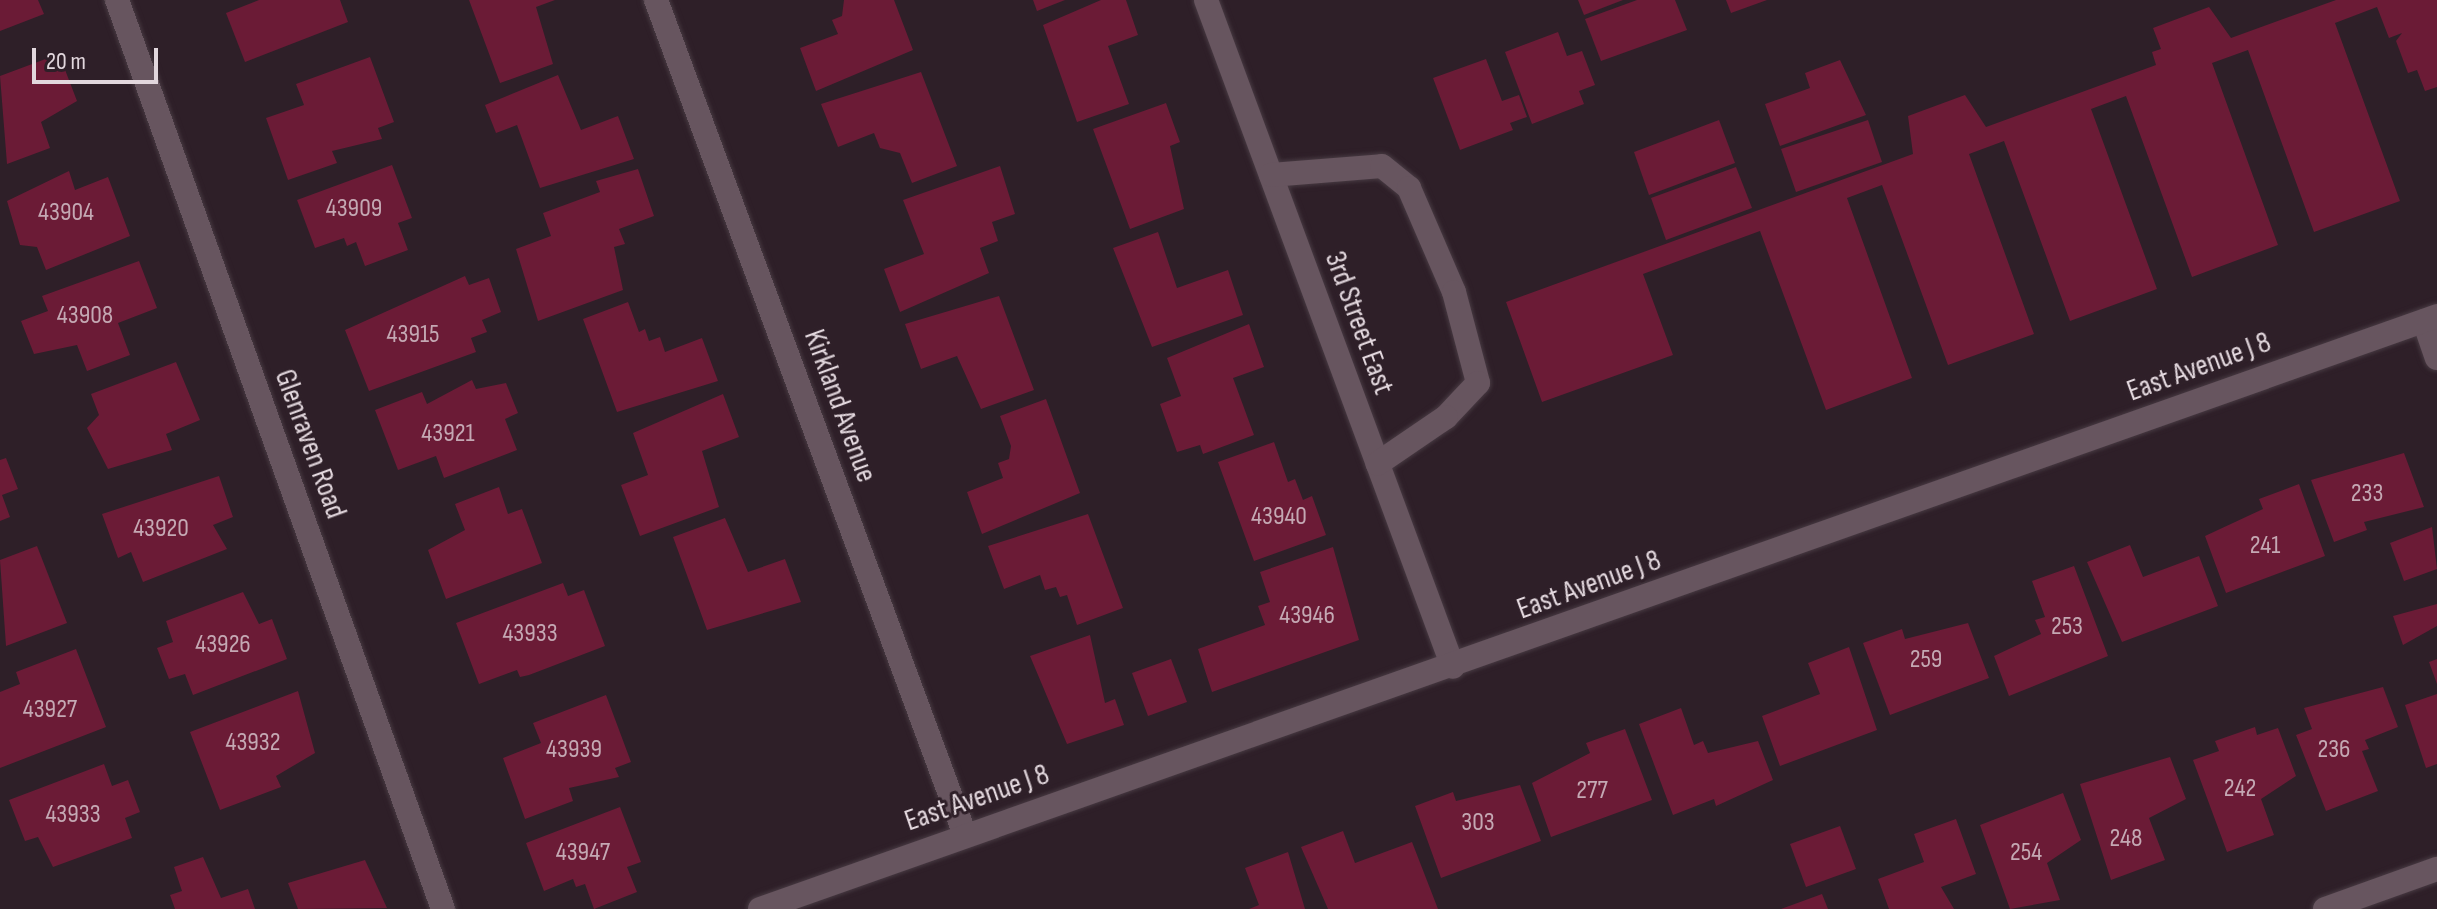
<!DOCTYPE html>
<html>
<head>
<meta charset="utf-8">
<style>
  body { margin:0 }
  #map { position:relative; width:2437px; height:909px; overflow:hidden; background:#2e1f28; font-family:"Sofia Sans Condensed",sans-serif }
  div>[style] { position:absolute }
  [style*='--x'] { left:calc(var(--x)*1px); top:calc(var(--y)*1px); width:calc(var(--w)*1px); rotate:calc(var(--a)*1deg) }
  .building>* { inset:0; background:#6b1b36 }
  .roads { filter:drop-shadow(0 0 2px #473a42) drop-shadow(0 0 2px #473a42) }
  .minor>* { height:24px; margin:-12px; padding:0 12px; transform-origin:12px; border-radius:12px; background:#67555f }
  span { translate:-50% -50%; white-space:nowrap; text-align:center; line-height:1.15; -webkit-text-stroke:6px #2e1f28; paint-order:stroke }
  .number-label { font-size:26px; color:#c4a8b3 }
  .number-label span { -webkit-text-stroke-width:0 }
  .street-label { font-size:30px; color:#e2d7dd }
  .scale { position:absolute; left:32px; top:48px; width:126px; height:36px; box-sizing:border-box; border:4px solid #e2d7dd; border-top:0; padding-left:10px; font-size:24px; line-height:28px; white-space:nowrap; color:#e2d7dd; -webkit-text-stroke:6px #2e1f28; paint-order:stroke }
</style>
</head>
<body>
<div id="map">
  <div class="building">
    <div style="clip-path:polygon(0 0,38px 0,44px 14px,0 31px)"></div>
    <div style="clip-path:polygon(259px 0,340px 0,348px 22px,245px 62px,226px 13px)"></div>
    <div style="clip-path:polygon(469px 0,555px 0,536px 7px,553px 64px,500px 83px)"></div>
    <div style="clip-path:polygon(844px 0,894px 0,913px 50px,816px 91px,800px 48px,838px 34px,832px 20px,842px 16px)"></div>
    <div style="clip-path:polygon(1033px 0,1065px 0,1037px 11px)"></div>
    <div style="clip-path:polygon(1101px 0,1126px 0,1138px 35px,1108px 46px,1129px 104px,1077px 122px,1043px 25px)"></div>
    <div style="clip-path:polygon(1578px 0,1623px 0,1584px 15px)"></div>
    <div style="clip-path:polygon(1637px 0,1675px 0,1687px 30px,1601px 61px,1585px 19px)"></div>
    <div style="clip-path:polygon(1726px 0,1767px 0,1731px 13px)"></div>
    <div style="clip-path:polygon(2336px 0,2437px 0,2437px 87px,2425px 91px,2417px 70px,2408px 73px,2396px 41px,2402px 33px,2389px 38px,2377px 7px,2335px 23px,2400px 201px,2314px 232px,2248px 50px,2212px 63px,2278px 245px,2192px 277px,2126px 96px,2091px 109px,2157px 289px,2070px 321px,2004px 141px,1969px 154px,2034px 334px,1948px 365px,1882px 185px,1847px 198px,1912px 378px,1826px 410px,1760px 231px,1643px 274px,1673px 355px,1542px 402px,1506px 302px,1913px 154px,1908px 116px,1965px 95px,1986px 127px,2156px 65px,2152px 52px,2161px 49px,2153px 28px,2209px 7px,2231px 38px)"></div>
    <div style="clip-path:polygon(1558px 32px,1567px 56px,1582px 51px,1595px 85px,1579px 91px,1584px 104px,1532px 124px,1505px 52px)"></div>
    <div style="clip-path:polygon(59px 54px,77px 101px,41px 122px,50px 148px,7px 164px,0 76px)"></div>
    <div style="clip-path:polygon(370px 57px,394px 122px,378px 128px,382px 139px,332px 151px,337px 163px,288px 180px,266px 118px,304px 105px,296px 84px)"></div>
    <div style="clip-path:polygon(1486px 59px,1502px 101px,1519px 95px,1527px 117px,1510px 123px,1513px 130px,1460px 150px,1433px 78px)"></div>
    <div style="clip-path:polygon(1840px 60px,1866px 115px,1780px 146px,1765px 104px,1810px 88px,1805px 73px)"></div>
    <div style="clip-path:polygon(921px 72px,957px 166px,912px 183px,900px 153px,880px 148px,874px 133px,838px 147px,821px 104px)"></div>
    <div style="clip-path:polygon(558px 75px,581px 130px,618px 116px,634px 159px,540px 188px,517px 125px,496px 133px,485px 105px)"></div>
    <div style="clip-path:polygon(1166px 103px,1180px 142px,1170px 146px,1184px 209px,1130px 229px,1093px 129px)"></div>
    <div style="clip-path:polygon(1719px 120px,1735px 163px,1649px 195px,1634px 152px)"></div>
    <div style="clip-path:polygon(1868px 120px,1882px 162px,1796px 192px,1781px 149px)"></div>
    <div style="clip-path:polygon(392px 165px,412px 218px,398px 223px,408px 250px,365px 266px,356px 242px,347px 246px,344px 238px,315px 248px,297px 200px)"></div>
    <div style="clip-path:polygon(1000px 166px,1015px 214px,992px 222px,998px 241px,980px 248px,989px 273px,900px 312px,884px 269px,924px 254px,903px 200px)"></div>
    <div style="clip-path:polygon(1736px 167px,1752px 208px,1666px 240px,1651px 198px)"></div>
    <div style="clip-path:polygon(638px 169px,654px 216px,619px 229px,625px 244px,614px 247px,623px 290px,538px 321px,516px 249px,551px 236px,543px 213px,600px 192px,596px 181px)"></div>
    <div style="clip-path:polygon(69px 171px,75px 190px,108px 177px,130px 236px,46px 270px,37px 247px,20px 245px,7px 201px)"></div>
    <div style="clip-path:polygon(1158px 232px,1177px 288px,1228px 270px,1243px 315px,1152px 347px,1113px 248px)"></div>
    <div style="clip-path:polygon(139px 261px,157px 308px,118px 323px,130px 355px,87px 371px,77px 345px,34px 354px,21px 321px,48px 311px,42px 296px)"></div>
    <div style="clip-path:polygon(465px 276px,469px 285px,489px 278px,501px 312px,482px 320px,487px 332px,471px 338px,476px 352px,369px 391px,345px 330px)"></div>
    <div style="clip-path:polygon(999px 296px,1034px 390px,981px 409px,957px 356px,921px 369px,905px 324px)"></div>
    <div style="clip-path:polygon(628px 302px,639px 332px,645px 329px,649px 341px,660px 337px,665px 352px,702px 338px,718px 381px,617px 412px,583px 319px)"></div>
    <div style="clip-path:polygon(1249px 324px,1264px 367px,1233px 378px,1254px 435px,1203px 454px,1200px 445px,1177px 452px,1160px 404px,1181px 396px,1167px 358px)"></div>
    <div style="clip-path:polygon(176px 362px,200px 420px,166px 434px,172px 450px,108px 469px,87px 428px,99px 415px,91px 394px)"></div>
    <div style="clip-path:polygon(472px 380px,476px 389px,506px 383px,518px 413px,505px 419px,517px 450px,444px 478px,436px 456px,398px 470px,375px 410px,422px 392px,427px 404px)"></div>
    <div style="clip-path:polygon(723px 394px,739px 437px,702px 451px,719px 507px,640px 536px,621px 485px,648px 475px,633px 433px)"></div>
    <div style="clip-path:polygon(1046px 399px,1080px 493px,982px 534px,967px 492px,1003px 478px,998px 463px,1009px 459px,1011px 446px,1000px 416px)"></div>
    <div style="clip-path:polygon(1274px 442px,1288px 482px,1295px 479px,1303px 500px,1312px 496px,1326px 535px,1254px 561px,1218px 462px)"></div>
    <div style="clip-path:polygon(2404px 453px,2424px 507px,2364px 522px,2367px 530px,2334px 542px,2311px 480px)"></div>
    <div style="clip-path:polygon(6px 458px,18px 489px,2px 495px,10px 517px,0 521px,0 460px)"></div>
    <div style="clip-path:polygon(219px 476px,233px 517px,213px 525px,227px 549px,143px 582px,131px 552px,118px 558px,102px 514px)"></div>
    <div style="clip-path:polygon(2299px 484px,2325px 556px,2226px 593px,2205px 536px,2263px 509px,2259px 499px)"></div>
    <div style="clip-path:polygon(499px 487px,508px 514px,522px 509px,542px 563px,446px 599px,428px 550px,465px 530px,455px 504px)"></div>
    <div style="clip-path:polygon(1088px 514px,1123px 608px,1077px 625px,1067px 595px,1060px 597px,1056px 587px,1045px 590px,1040px 575px,1004px 589px,988px 546px)"></div>
    <div style="clip-path:polygon(725px 518px,748px 572px,785px 559px,801px 602px,707px 630px,673px 537px)"></div>
    <div style="clip-path:polygon(2432px 527px,2437px 569px,2404px 581px,2390px 543px)"></div>
    <div style="clip-path:polygon(2130px 545px,2143px 577px,2199px 556px,2218px 606px,2122px 642px,2087px 562px)"></div>
    <div style="clip-path:polygon(37px 546px,67px 623px,6px 646px,0 560px)"></div>
    <div style="clip-path:polygon(1333px 547px,1359px 640px,1212px 692px,1198px 649px,1265px 625px,1258px 606px,1270px 602px,1260px 572px)"></div>
    <div style="clip-path:polygon(2074px 566px,2108px 656px,2009px 696px,1994px 656px,2041px 634px,2035px 620px,2045px 617px,2032px 581px)"></div>
    <div style="clip-path:polygon(563px 583px,568px 596px,584px 590px,605px 646px,529px 675px,520px 677px,517px 670px,479px 684px,456px 623px)"></div>
    <div style="clip-path:polygon(243px 592px,259px 624px,272px 619px,287px 659px,193px 695px,185px 674px,169px 679px,157px 648px,173px 642px,166px 621px)"></div>
    <div style="clip-path:polygon(2437px 604px,2437px 626px,2403px 645px,2393px 616px)"></div>
    <div style="clip-path:polygon(1968px 623px,1989px 678px,1890px 715px,1863px 643px,1902px 629px,1905px 639px)"></div>
    <div style="clip-path:polygon(1090px 635px,1105px 703px,1115px 699px,1124px 725px,1067px 744px,1030px 656px)"></div>
    <div style="clip-path:polygon(1849px 647px,1877px 730px,1780px 766px,1762px 716px,1820px 694px,1808px 663px)"></div>
    <div style="clip-path:polygon(76px 649px,106px 727px,0 768px,0 692px,20px 684px,16px 672px)"></div>
    <div style="clip-path:polygon(1171px 659px,1187px 702px,1148px 716px,1132px 673px)"></div>
    <div style="clip-path:polygon(2437px 659px,2437px 684px,2429px 662px)"></div>
    <div style="clip-path:polygon(2383px 687px,2398px 727px,2365px 740px,2369px 749px,2362px 751px,2378px 791px,2326px 811px,2296px 735px,2312px 729px,2304px 708px)"></div>
    <div style="clip-path:polygon(298px 691px,315px 753px,276px 776px,281px 787px,220px 810px,190px 732px)"></div>
    <div style="clip-path:polygon(2437px 694px,2437px 764px,2426px 768px,2405px 705px)"></div>
    <div style="clip-path:polygon(606px 695px,631px 762px,615px 768px,619px 777px,569px 788px,573px 801px,525px 819px,503px 758px,541px 743px,533px 723px)"></div>
    <div style="clip-path:polygon(1681px 708px,1694px 745px,1703px 741px,1708px 753px,1758px 741px,1773px 780px,1716px 806px,1714px 799px,1673px 815px,1639px 724px)"></div>
    <div style="clip-path:polygon(2255px 727px,2257px 735px,2278px 728px,2296px 776px,2261px 799px,2274px 835px,2227px 852px,2193px 760px,2219px 751px,2215px 741px)"></div>
    <div style="clip-path:polygon(1625px 729px,1652px 800px,1551px 837px,1532px 783px,1590px 753px,1586px 743px)"></div>
    <div style="clip-path:polygon(2170px 757px,2186px 799px,2149px 818px,2165px 860px,2111px 880px,2080px 784px)"></div>
    <div style="clip-path:polygon(104px 764px,112px 786px,128px 780px,140px 812px,125px 818px,132px 838px,53px 867px,38px 837px,25px 841px,9px 800px)"></div>
    <div style="clip-path:polygon(1520px 785px,1541px 841px,1441px 878px,1415px 806px,1453px 792px,1456px 801px)"></div>
    <div style="clip-path:polygon(2063px 793px,2081px 840px,2047px 863px,2060px 900px,2010px 909px,1980px 825px)"></div>
    <div style="clip-path:polygon(620px 807px,641px 862px,627px 867px,637px 892px,594px 909px,585px 884px,576px 887px,573px 879px,544px 891px,526px 843px)"></div>
    <div style="clip-path:polygon(1956px 819px,1976px 874px,1941px 887px,1954px 909px,1889px 909px,1878px 879px,1924px 862px,1914px 834px)"></div>
    <div style="clip-path:polygon(1840px 826px,1856px 869px,1806px 887px,1790px 844px)"></div>
    <div style="clip-path:polygon(1343px 831px,1355px 863px,1412px 842px,1438px 909px,1328px 909px,1301px 847px)"></div>
    <div style="clip-path:polygon(1288px 852px,1305px 909px,1249px 909px,1259px 905px,1245px 868px)"></div>
    <div style="clip-path:polygon(203px 857px,221px 898px,248px 889px,255px 909px,175px 909px,170px 895px,182px 891px,174px 867px)"></div>
    <div style="clip-path:polygon(365px 860px,387px 908px,298px 909px,288px 883px)"></div>
    <div style="clip-path:polygon(1822px 894px,1828px 909px,1781px 909px)"></div>
  </div>
  <div class="roads">
    <div class="minor">
      <div style="--x:117;--y:0;--w:966;--a:70.27"></div>
      <div style="--x:656;--y:0;--w:890;--a:69.69"></div>
      <div style="--x:1206;--y:0;--w:711;--a:69.68"></div>
      <div style="--x:1271;--y:175;--w:111;--a:-4.6"></div>
      <div style="--x:1382;--y:166;--w:35;--a:39"></div>
      <div style="--x:1409;--y:188;--w:113;--a:66.6"></div>
      <div style="--x:1454;--y:292;--w:94;--a:75.2"></div>
      <div style="--x:1478;--y:383;--w:47;--a:133.3"></div>
      <div style="--x:1446;--y:417;--w:83;--a:145.7"></div>
      <div style="--x:2424;--y:321;--w:39;--a:71"></div>
      <div style="--x:760;--y:909;--w:1779;--a:-19.47"></div>
      <div style="--x:2325;--y:909;--w:119;--a:-19.7"></div>
    </div>
  </div>
  <div class="number-label">
    <span style="left:354px;top:209px">43909</span>
    <span style="left:66px;top:213px">43904</span>
    <span style="left:85px;top:316px">43908</span>
    <span style="left:413px;top:335px">43915</span>
    <span style="left:448px;top:434px">43921</span>
    <span style="left:2367px;top:494px">233</span>
    <span style="left:1279px;top:517px">43940</span>
    <span style="left:161px;top:529px">43920</span>
    <span style="left:2265px;top:546px">241</span>
    <span style="left:1307px;top:616px">43946</span>
    <span style="left:2067px;top:627px">253</span>
    <span style="left:530px;top:634px">43933</span>
    <span style="left:223px;top:645px">43926</span>
    <span style="left:1926px;top:660px">259</span>
    <span style="left:50px;top:710px">43927</span>
    <span style="left:253px;top:743px">43932</span>
    <span style="left:574px;top:750px">43939</span>
    <span style="left:2334px;top:750px">236</span>
    <span style="left:2240px;top:789px">242</span>
    <span style="left:1592px;top:791px">277</span>
    <span style="left:73px;top:815px">43933</span>
    <span style="left:1478px;top:823px">303</span>
    <span style="left:2126px;top:839px">248</span>
    <span style="left:583px;top:853px">43947</span>
    <span style="left:2026px;top:853px">254</span>
  </div>
  <div class="street-label">
    <span style="left:1359px;top:323px;rotate:70deg">3rd Street East</span>
    <span style="left:2199px;top:367px;rotate:-20deg">East Avenue J 8</span>
    <span style="left:840px;top:406px;rotate:70deg">Kirkland Avenue</span>
    <span style="left:310px;top:444px;rotate:70deg">Glenraven Road</span>
    <span style="left:1589px;top:585px;rotate:-20deg">East Avenue J 8</span>
    <span style="left:977px;top:798px;rotate:-19deg">East Avenue J 8</span>
  </div>
  <div class="scale">20 m</div>
</div>
</body>
</html>
